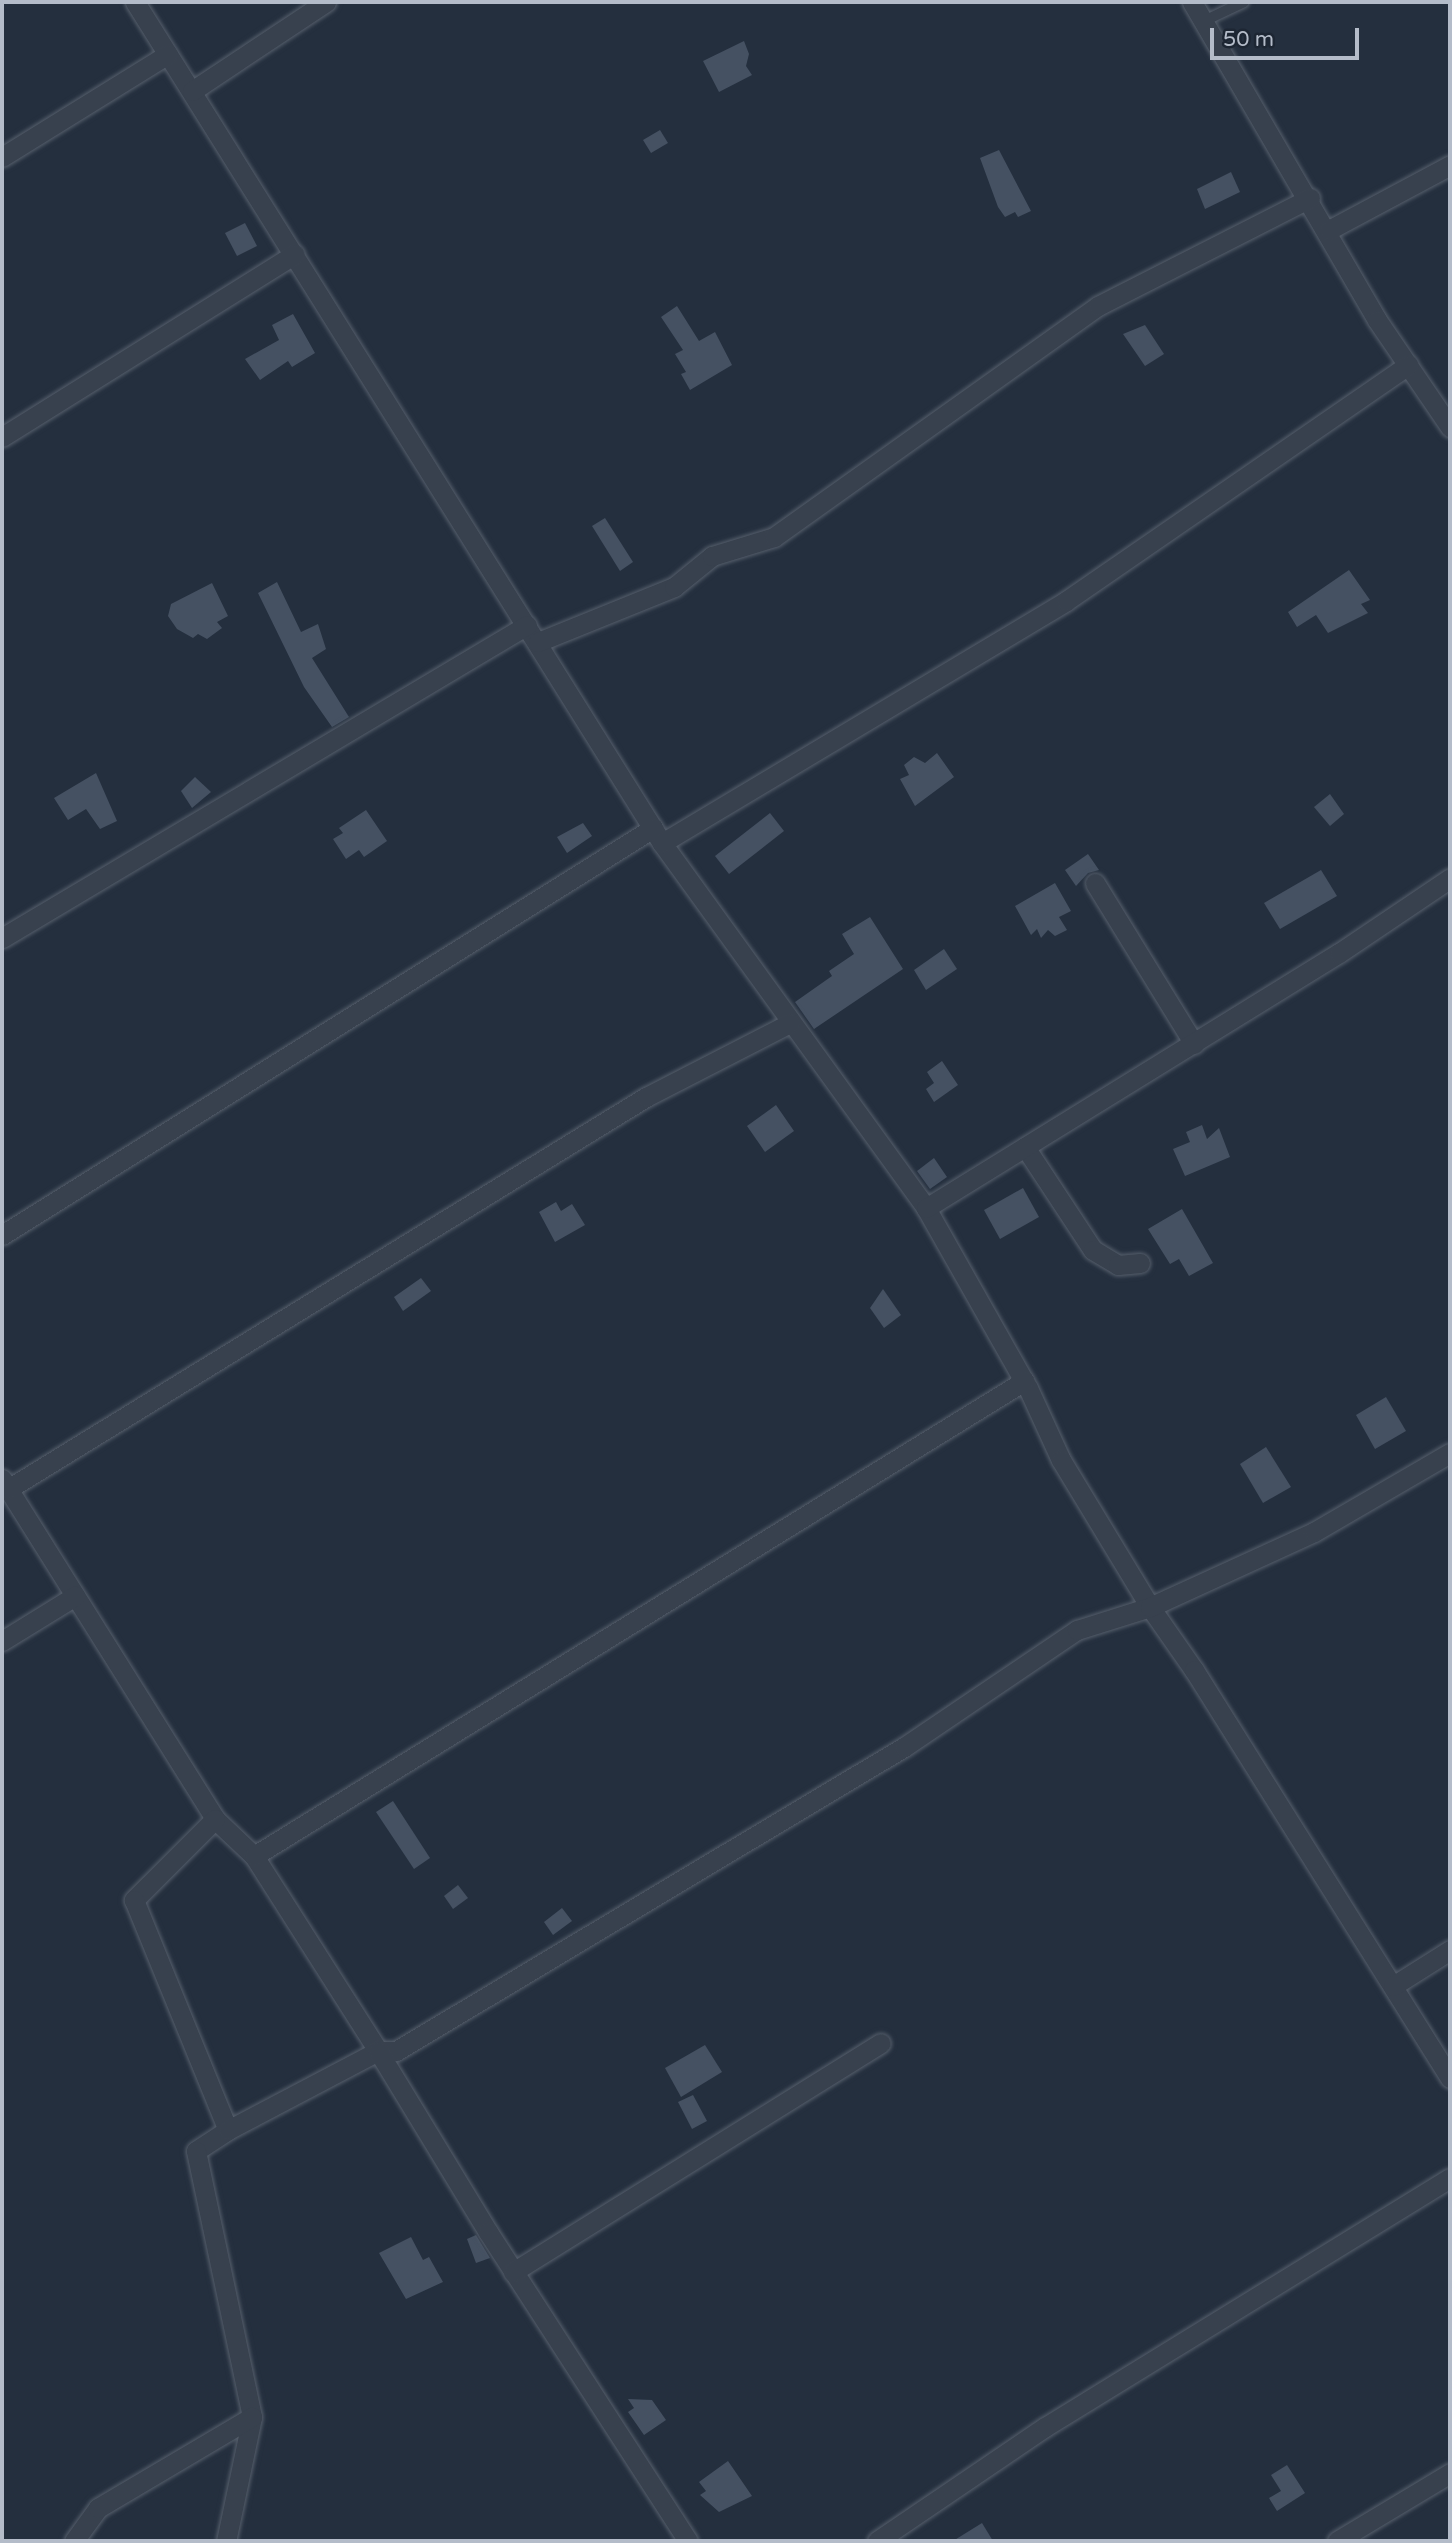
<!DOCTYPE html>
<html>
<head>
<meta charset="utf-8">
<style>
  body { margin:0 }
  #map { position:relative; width:1452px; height:2543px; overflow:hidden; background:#242f3e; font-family:"Varela Round",sans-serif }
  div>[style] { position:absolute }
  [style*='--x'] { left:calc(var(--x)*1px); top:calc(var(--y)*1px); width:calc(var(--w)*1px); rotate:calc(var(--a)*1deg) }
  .building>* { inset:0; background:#455162 }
  .roads { filter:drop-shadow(0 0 2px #565f6c) drop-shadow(0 0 2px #565f6c) }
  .service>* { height:10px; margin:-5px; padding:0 5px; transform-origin:5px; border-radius:5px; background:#38414e }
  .minor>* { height:19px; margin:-9.5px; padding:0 9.5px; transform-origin:9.5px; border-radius:9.5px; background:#38414e }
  span { translate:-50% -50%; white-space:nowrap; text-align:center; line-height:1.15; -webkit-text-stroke:7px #1d2633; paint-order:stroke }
  .frame { position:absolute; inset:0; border:4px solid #b4bcc9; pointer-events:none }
  .scale { position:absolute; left:1210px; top:28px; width:149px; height:32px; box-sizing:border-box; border:4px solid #b4bcc9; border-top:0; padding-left:9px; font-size:21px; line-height:24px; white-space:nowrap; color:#b4bcc9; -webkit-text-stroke:5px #1d2633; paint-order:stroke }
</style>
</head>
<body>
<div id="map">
  <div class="building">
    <div style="clip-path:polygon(744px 41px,749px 54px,746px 66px,752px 75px,719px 92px,703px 61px)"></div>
    <div style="clip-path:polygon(660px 130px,668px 143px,651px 153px,643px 140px)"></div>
    <div style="clip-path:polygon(999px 150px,1031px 211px,1018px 217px,1015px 212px,1005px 217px,998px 207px,980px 158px)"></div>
    <div style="clip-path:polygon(1231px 172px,1240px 192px,1205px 209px,1197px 189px)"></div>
    <div style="clip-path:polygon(245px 223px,257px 246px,237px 256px,225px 233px)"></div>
    <div style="clip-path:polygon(677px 306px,699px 341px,715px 332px,732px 365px,690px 390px,681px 374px,686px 372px,675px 354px,683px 350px,661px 317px)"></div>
    <div style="clip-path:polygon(293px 314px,315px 353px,292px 367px,288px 361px,260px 380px,245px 359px,279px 340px,272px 325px)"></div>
    <div style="clip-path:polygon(1145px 325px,1164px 354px,1145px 366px,1123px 334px)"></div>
    <div style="clip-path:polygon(605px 518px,633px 562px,620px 571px,592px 526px)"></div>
    <div style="clip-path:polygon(1349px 570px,1370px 600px,1361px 604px,1368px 613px,1328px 633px,1316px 615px,1297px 627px,1288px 612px)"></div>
    <div style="clip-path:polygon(277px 582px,301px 632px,318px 624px,326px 649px,312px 658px,349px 717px,332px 727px,304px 687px,258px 593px)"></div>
    <div style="clip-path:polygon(212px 583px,228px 616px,217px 622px,222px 628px,207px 639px,198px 634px,193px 638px,177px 629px,168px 616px,171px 604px)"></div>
    <div style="clip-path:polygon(937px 753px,954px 777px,915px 806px,900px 779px,909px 775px,904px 765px,914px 757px,925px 763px)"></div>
    <div style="clip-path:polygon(96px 773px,117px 821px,100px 829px,86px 809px,68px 820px,54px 798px)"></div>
    <div style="clip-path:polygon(195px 777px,211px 792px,192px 808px,181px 791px)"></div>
    <div style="clip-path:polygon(1330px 794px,1344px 814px,1330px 826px,1314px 807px)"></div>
    <div style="clip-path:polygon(366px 810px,387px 841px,364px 857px,359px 850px,346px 859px,333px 839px,343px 833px,339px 828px)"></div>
    <div style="clip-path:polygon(770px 813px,784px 831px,729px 874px,715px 856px)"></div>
    <div style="clip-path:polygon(583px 823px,592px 836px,567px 853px,557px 837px)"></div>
    <div style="clip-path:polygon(1088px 854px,1099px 870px,1088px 873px,1076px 886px,1065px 870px)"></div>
    <div style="clip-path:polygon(1321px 870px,1337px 896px,1280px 929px,1264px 903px)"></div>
    <div style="clip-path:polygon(1055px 883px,1071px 911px,1059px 917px,1067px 930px,1055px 936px,1048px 930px,1041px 938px,1037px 929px,1031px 935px,1015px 906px)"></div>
    <div style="clip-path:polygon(870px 917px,903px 969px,814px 1029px,795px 1002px,832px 976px,829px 971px,854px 954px,842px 934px)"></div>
    <div style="clip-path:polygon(944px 949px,957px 969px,926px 990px,914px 970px)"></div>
    <div style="clip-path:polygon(942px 1061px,958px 1085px,934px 1102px,926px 1089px,934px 1083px,927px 1072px)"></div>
    <div style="clip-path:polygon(776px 1105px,794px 1131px,765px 1152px,747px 1126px)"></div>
    <div style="clip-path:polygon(1202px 1125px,1207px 1139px,1219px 1128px,1230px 1157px,1185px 1176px,1173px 1149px,1190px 1142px,1186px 1132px)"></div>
    <div style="clip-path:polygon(934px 1158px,947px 1177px,930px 1189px,917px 1171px)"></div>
    <div style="clip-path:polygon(1023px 1188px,1039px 1217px,1000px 1239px,984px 1210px)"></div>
    <div style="clip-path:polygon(556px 1202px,561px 1211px,572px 1204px,585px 1225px,555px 1242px,539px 1212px)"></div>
    <div style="clip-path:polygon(1182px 1209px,1213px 1263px,1189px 1276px,1179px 1259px,1170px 1264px,1148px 1229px)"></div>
    <div style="clip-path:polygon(421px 1278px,431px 1291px,403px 1311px,394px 1297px)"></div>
    <div style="clip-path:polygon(883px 1289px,901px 1315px,884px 1328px,870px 1308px)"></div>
    <div style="clip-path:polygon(1386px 1397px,1406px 1431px,1375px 1449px,1356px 1415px)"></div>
    <div style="clip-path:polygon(1266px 1447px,1291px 1487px,1263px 1503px,1240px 1464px)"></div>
    <div style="clip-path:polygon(393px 1801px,430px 1858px,414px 1869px,376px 1812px)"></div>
    <div style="clip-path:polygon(458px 1885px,468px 1898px,453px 1909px,444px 1896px)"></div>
    <div style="clip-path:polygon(562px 1908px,572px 1921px,553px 1935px,544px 1922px)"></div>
    <div style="clip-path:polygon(705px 2045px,722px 2072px,681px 2097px,665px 2068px)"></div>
    <div style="clip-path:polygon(693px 2095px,707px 2121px,692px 2129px,678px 2102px)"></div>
    <div style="clip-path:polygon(476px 2235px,490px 2258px,476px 2263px,467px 2239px)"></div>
    <div style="clip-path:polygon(411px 2237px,423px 2260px,429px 2257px,443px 2282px,406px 2299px,379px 2253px)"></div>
    <div style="clip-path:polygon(628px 2399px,652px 2400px,666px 2420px,644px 2435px,628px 2412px,634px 2408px)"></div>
    <div style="clip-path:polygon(728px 2461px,752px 2496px,719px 2512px,700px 2495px,706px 2491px,699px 2482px)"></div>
    <div style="clip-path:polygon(1287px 2465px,1305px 2493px,1277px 2511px,1269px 2498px,1281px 2491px,1271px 2475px)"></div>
    <div style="clip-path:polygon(982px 2523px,993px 2541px,953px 2541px)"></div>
  </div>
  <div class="roads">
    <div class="service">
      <div style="--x:1204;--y:21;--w:44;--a:-25.4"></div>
    </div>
    <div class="minor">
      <div style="--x:135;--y:2;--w:992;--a:57.93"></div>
      <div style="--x:662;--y:843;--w:450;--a:54.1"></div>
      <div style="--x:926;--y:1208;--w:207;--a:60.5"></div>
      <div style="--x:1028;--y:1388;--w:79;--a:65.4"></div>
      <div style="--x:1061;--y:1460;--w:172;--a:58.8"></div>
      <div style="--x:1150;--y:1607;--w:77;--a:55.1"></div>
      <div style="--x:1194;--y:1670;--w:482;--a:57.9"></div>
      <div style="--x:1192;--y:2;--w:368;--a:59.8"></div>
      <div style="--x:1377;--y:320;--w:130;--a:55.7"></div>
      <div style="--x:192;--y:91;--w:161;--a:-33.6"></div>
      <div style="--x:2;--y:157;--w:195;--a:-31.8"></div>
      <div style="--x:1329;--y:230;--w:137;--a:-28.2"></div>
      <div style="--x:2;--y:437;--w:345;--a:-32"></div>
      <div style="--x:538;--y:642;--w:147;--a:-22"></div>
      <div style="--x:674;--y:587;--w:49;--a:-39.2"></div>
      <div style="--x:712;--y:556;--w:65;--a:-17"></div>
      <div style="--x:774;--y:537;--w:398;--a:-35.5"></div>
      <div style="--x:1098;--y:306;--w:238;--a:-27"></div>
      <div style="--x:662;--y:843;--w:471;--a:-30.9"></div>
      <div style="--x:1066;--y:601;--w:416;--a:-34.6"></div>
      <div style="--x:1095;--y:883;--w:189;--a:58.4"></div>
      <div style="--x:2;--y:938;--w:611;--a:-30.8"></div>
      <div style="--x:1025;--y:1147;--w:123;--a:56.6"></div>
      <div style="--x:1093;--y:1250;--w:29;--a:31"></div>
      <div style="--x:1118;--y:1265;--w:22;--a:-5"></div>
      <div style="--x:926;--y:1208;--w:485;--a:-31.7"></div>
      <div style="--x:1339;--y:953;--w:134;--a:-34"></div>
      <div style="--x:2;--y:1235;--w:768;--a:-32.01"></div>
      <div style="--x:2;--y:1479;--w:401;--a:57.9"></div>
      <div style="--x:215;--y:1819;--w:54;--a:43.5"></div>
      <div style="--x:254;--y:1856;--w:231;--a:57.5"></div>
      <div style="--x:378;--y:2051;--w:18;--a:0"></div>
      <div style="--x:396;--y:2051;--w:592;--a:-30.9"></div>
      <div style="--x:904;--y:1747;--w:209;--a:-34.1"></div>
      <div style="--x:1077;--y:1630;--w:77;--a:-17.5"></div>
      <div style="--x:1150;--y:1607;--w:180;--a:-24.6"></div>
      <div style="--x:1314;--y:1532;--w:157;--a:-30.2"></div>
      <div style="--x:8;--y:1489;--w:749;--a:-31.57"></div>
      <div style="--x:646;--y:1097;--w:162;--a:-27.2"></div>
      <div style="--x:2;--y:1641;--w:86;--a:-31.7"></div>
      <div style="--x:215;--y:1819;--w:115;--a:135"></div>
      <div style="--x:134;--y:1900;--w:248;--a:67.8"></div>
      <div style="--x:228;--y:2130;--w:38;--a:147"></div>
      <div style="--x:196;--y:2151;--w:272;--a:78.1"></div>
      <div style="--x:252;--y:2417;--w:127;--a:101.8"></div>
      <div style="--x:254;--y:1856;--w:905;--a:-31.67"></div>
      <div style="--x:1393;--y:1986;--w:67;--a:-32.3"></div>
      <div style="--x:228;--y:2130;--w:170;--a:-27.8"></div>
      <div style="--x:378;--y:2051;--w:212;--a:58.7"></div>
      <div style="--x:488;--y:2232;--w:368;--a:57.1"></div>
      <div style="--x:513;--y:2272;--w:433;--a:-31.9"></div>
      <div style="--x:74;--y:2541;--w:41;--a:-54"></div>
      <div style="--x:98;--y:2508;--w:179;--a:-30.6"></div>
      <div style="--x:877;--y:2541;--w:203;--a:-34.2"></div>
      <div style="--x:1045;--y:2427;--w:475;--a:-31.6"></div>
      <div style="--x:1337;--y:2541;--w:132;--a:-31"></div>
    </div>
  </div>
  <div class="frame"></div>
  <div class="scale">50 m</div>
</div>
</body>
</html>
